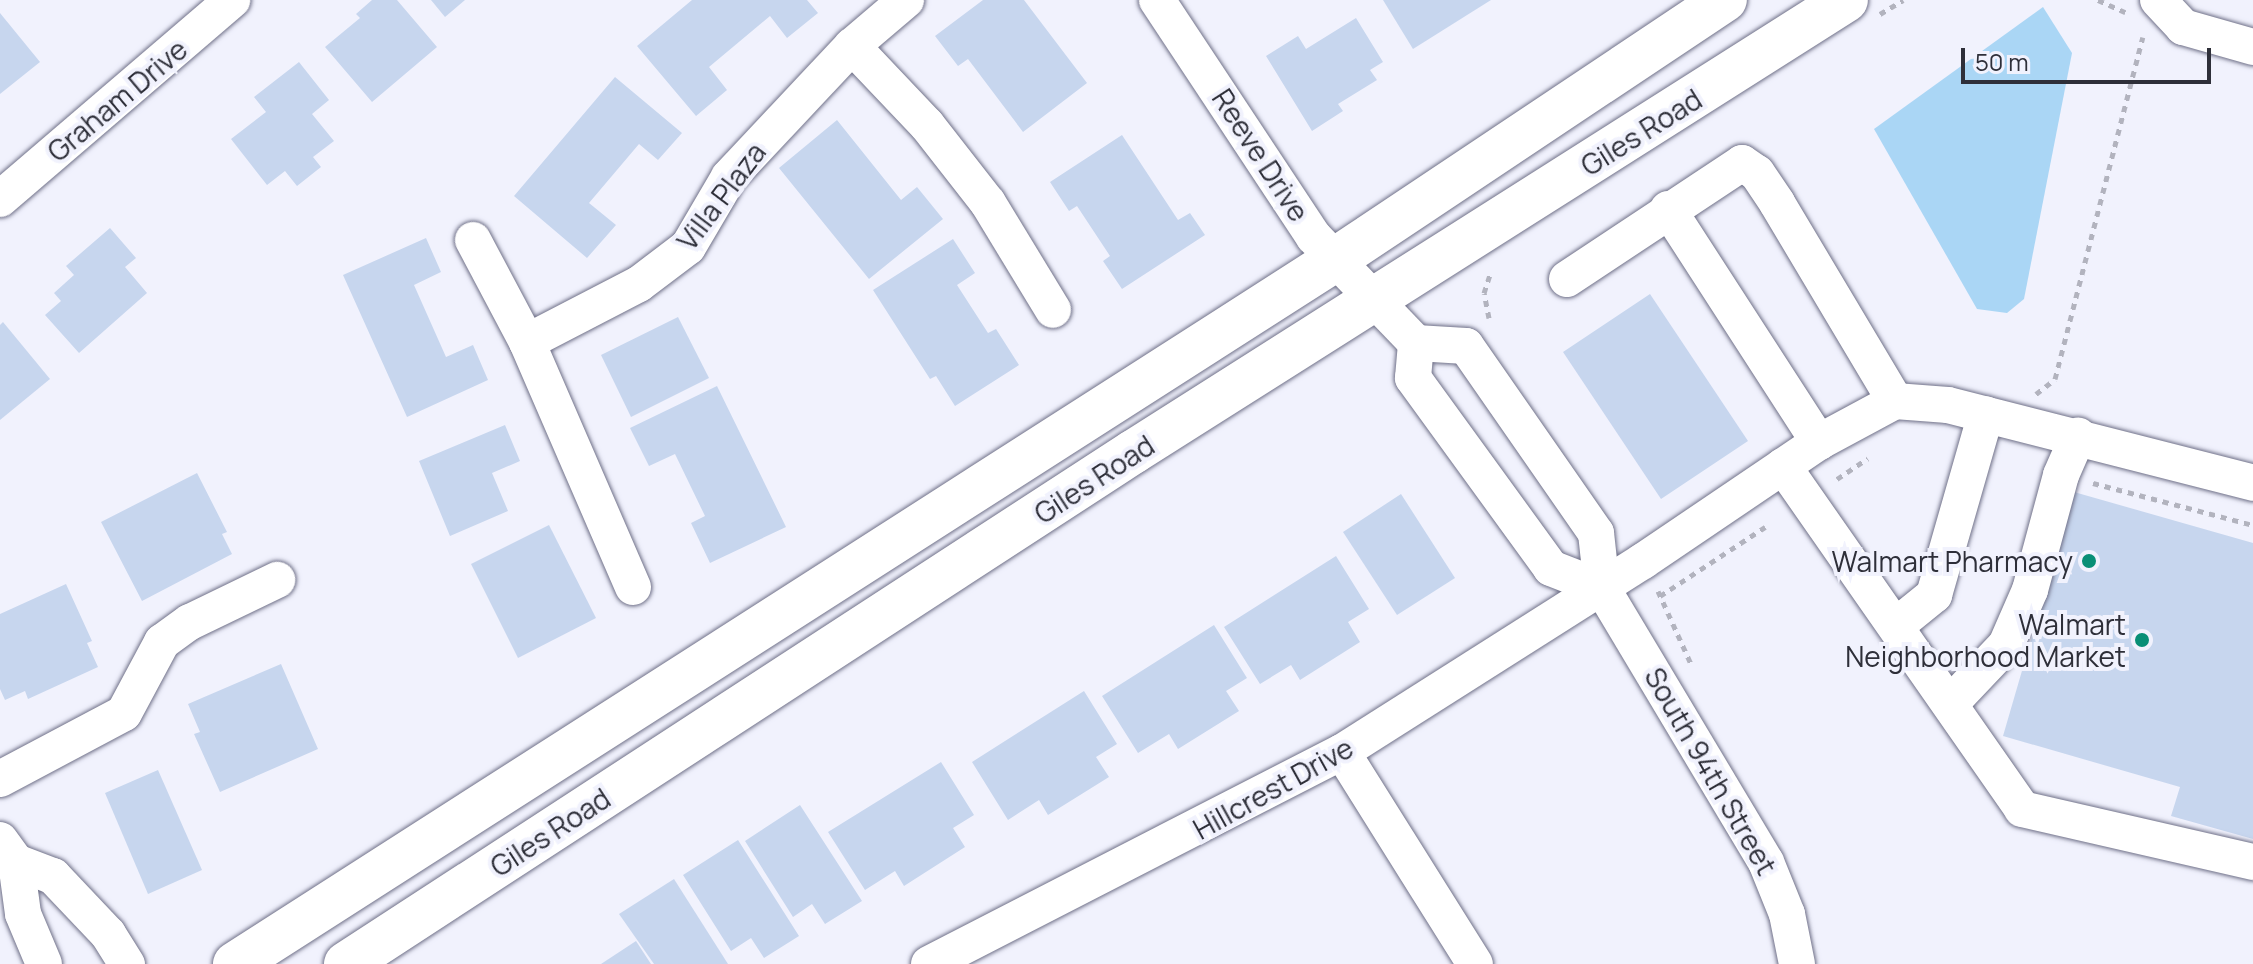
<!DOCTYPE html>
<html>
<head>
<meta charset="utf-8">
<style>
  body { margin:0 }
  #map { position:relative; width:2253px; height:964px; overflow:hidden; background:#f1f2fd; font-family:Manrope,sans-serif }
  div>[style] { position:absolute }
  [style*='--x'] { left:calc(var(--x)*1px); top:calc(var(--y)*1px); width:calc(var(--w)*1px); rotate:calc(var(--a)*1deg) }
  .water>* { inset:0; background:#aad6f5 }
  .building>* { inset:0; background:#c7d6ee }
  .path>* { height:5px; margin-top:-2.5px; transform-origin:0; background:repeating-linear-gradient(90deg,#b2b3be 0 6px,transparent 0 12px) }
  .roads { filter:drop-shadow(0 0 2px #6f7088) drop-shadow(0 0 2px #6f7088) }
  .minor>* { height:36px; margin:-18px; padding:0 18px; transform-origin:18px; border-radius:18px; background:#fff }
  .major>* { height:44px; margin:-22px; padding:0 22px; transform-origin:22px; border-radius:22px; background:#fff }
  .dots>* { width:22px; height:22px; translate:-50% -50%; box-sizing:border-box; border:4px solid #f1f2fd; border-radius:50% }
  span { translate:-50% -50%; white-space:nowrap; text-align:center; line-height:1.15; -webkit-text-stroke:8px #f1f2fd; paint-order:stroke }
  .street-label { font-size:28px; color:#2e2f39 }
  .poi-label { font-size:28px; color:#2e2f39 }
  .right { translate:-100% -50%; text-align:right }
  .scale { position:absolute; left:1961px; top:48px; width:250px; height:36px; box-sizing:border-box; border:4px solid #2e2f39; border-top:0; padding-left:10px; font-size:24px; line-height:28px; white-space:nowrap; color:#2e2f39; -webkit-text-stroke:6px #f1f2fd; paint-order:stroke }
</style>
</head>
<body>
<div id="map">
  <div class="water">
    <div style="clip-path:polygon(2043px 7px,2072px 53px,2024px 299px,2007px 313px,1977px 309px,1874px 129px)"></div>
  </div>
  <div class="building">
    <div style="clip-path:polygon(372px 0,397px 0,437px 47px,372px 102px,325px 47px,360px 18px,356px 14px)"></div>
    <div style="clip-path:polygon(431px 0,465px 0,445px 17px)"></div>
    <div style="clip-path:polygon(692px 0,807px 0,818px 13px,787px 38px,770px 16px,709px 67px,727px 90px,696px 116px,637px 46px)"></div>
    <div style="clip-path:polygon(983px 0,1024px 0,1087px 83px,1023px 132px,968px 59px,958px 66px,935px 36px)"></div>
    <div style="clip-path:polygon(1383px 0,1491px 0,1413px 49px)"></div>
    <div style="clip-path:polygon(0 13px,40px 62px,0 94px)"></div>
    <div style="clip-path:polygon(1356px 18px,1383px 62px,1370px 70px,1377px 80px,1338px 104px,1343px 111px,1312px 131px,1266px 56px,1298px 36px,1306px 49px)"></div>
    <div style="clip-path:polygon(299px 62px,329px 100px,312px 114px,334px 141px,313px 157px,321px 167px,297px 186px,285px 171px,267px 185px,231px 139px,266px 112px,254px 97px)"></div>
    <div style="clip-path:polygon(615px 77px,682px 133px,658px 160px,639px 144px,589px 203px,616px 225px,587px 258px,514px 196px)"></div>
    <div style="clip-path:polygon(837px 120px,901px 200px,917px 187px,943px 219px,869px 279px,779px 168px)"></div>
    <div style="clip-path:polygon(1122px 135px,1178px 220px,1190px 213px,1205px 235px,1122px 289px,1103px 261px,1110px 256px,1077px 206px,1069px 211px,1050px 182px)"></div>
    <div style="clip-path:polygon(110px 228px,136px 258px,125px 267px,147px 293px,79px 353px,45px 315px,61px 301px,54px 293px,74px 275px,66px 266px)"></div>
    <div style="clip-path:polygon(426px 238px,441px 272px,414px 285px,446px 357px,473px 345px,488px 380px,407px 417px,343px 275px)"></div>
    <div style="clip-path:polygon(953px 239px,975px 273px,957px 285px,988px 333px,996px 329px,1019px 365px,955px 406px,936px 376px,930px 379px,873px 290px)"></div>
    <div style="clip-path:polygon(1650px 294px,1748px 441px,1661px 499px,1563px 352px)"></div>
    <div style="clip-path:polygon(678px 317px,709px 378px,631px 417px,601px 355px)"></div>
    <div style="clip-path:polygon(3px 322px,50px 379px,0 420px,0 325px)"></div>
    <div style="clip-path:polygon(717px 386px,786px 527px,710px 563px,691px 523px,705px 516px,675px 454px,649px 466px,630px 428px)"></div>
    <div style="clip-path:polygon(505px 425px,520px 461px,492px 473px,508px 511px,450px 536px,419px 461px)"></div>
    <div style="clip-path:polygon(197px 473px,227px 532px,222px 534px,232px 554px,142px 601px,101px 522px)"></div>
    <div style="clip-path:polygon(2074px 492px,2253px 543px,2253px 839px,2171px 816px,2180px 787px,2003px 736px)"></div>
    <div style="clip-path:polygon(1401px 494px,1455px 578px,1397px 615px,1343px 532px)"></div>
    <div style="clip-path:polygon(549px 525px,596px 618px,518px 658px,471px 564px)"></div>
    <div style="clip-path:polygon(1336px 556px,1369px 609px,1348px 622px,1360px 642px,1300px 680px,1291px 665px,1260px 684px,1224px 627px)"></div>
    <div style="clip-path:polygon(66px 584px,92px 641px,87px 643px,98px 667px,28px 699px,25px 691px,5px 700px,0 689px,0 614px)"></div>
    <div style="clip-path:polygon(1214px 625px,1247px 678px,1226px 691px,1239px 711px,1178px 749px,1169px 734px,1138px 753px,1102px 696px)"></div>
    <div style="clip-path:polygon(281px 664px,318px 749px,220px 792px,194px 734px,200px 732px,188px 704px)"></div>
    <div style="clip-path:polygon(1084px 691px,1117px 744px,1096px 757px,1109px 777px,1048px 815px,1039px 800px,1008px 820px,972px 762px)"></div>
    <div style="clip-path:polygon(941px 762px,974px 815px,953px 828px,965px 847px,904px 886px,895px 871px,865px 890px,828px 832px)"></div>
    <div style="clip-path:polygon(158px 770px,202px 870px,148px 894px,105px 793px)"></div>
    <div style="clip-path:polygon(800px 805px,862px 901px,825px 924px,812px 904px,793px 917px,745px 841px)"></div>
    <div style="clip-path:polygon(738px 840px,799px 936px,764px 958px,751px 938px,731px 951px,683px 875px)"></div>
    <div style="clip-path:polygon(674px 879px,728px 964px,654px 964px,619px 914px)"></div>
    <div style="clip-path:polygon(636px 941px,651px 964px,601px 964px)"></div>
  </div>
  <div class="path">
    <div style="--x:2098;--y:0;--w:30;--a:24"></div>
    <div style="--x:1880;--y:14;--w:27;--a:-31"></div>
    <div style="--x:1489;--y:318;--w:25;--a:-101"></div>
    <div style="--x:1484;--y:293;--w:20;--a:-72"></div>
    <div style="--x:2036;--y:394;--w:24;--a:-38"></div>
    <div style="--x:2055;--y:379;--w:353;--a:-75.6"></div>
    <div style="--x:1837;--y:479;--w:37;--a:-34"></div>
    <div style="--x:2093;--y:483;--w:165;--a:14.7"></div>
    <div style="--x:1658;--y:591;--w:82;--a:65.6"></div>
    <div style="--x:1660;--y:596;--w:126;--a:-33.3"></div>
  </div>
  <div class="roads">
    <div class="minor">
      <div style="--x:1157;--y:0;--w:284;--a:56.5"></div>
      <div style="--x:1314;--y:237;--w:147;--a:46.1"></div>
      <div style="--x:2158;--y:0;--w:37;--a:47"></div>
      <div style="--x:2183;--y:27;--w:73;--a:15.9"></div>
      <div style="--x:852;--y:46;--w:109;--a:46.5"></div>
      <div style="--x:927;--y:125;--w:99;--a:52"></div>
      <div style="--x:988;--y:203;--w:125;--a:58.7"></div>
      <div style="--x:0;--y:199;--w:306;--a:-40.6"></div>
      <div style="--x:1668;--y:209;--w:278;--a:57.1"></div>
      <div style="--x:473;--y:240;--w:115;--a:62.1"></div>
      <div style="--x:527;--y:342;--w:267;--a:66.6"></div>
      <div style="--x:1567;--y:279;--w:210;--a:-33.5"></div>
      <div style="--x:1742;--y:163;--w:18;--a:34"></div>
      <div style="--x:1757;--y:173;--w:36;--a:56"></div>
      <div style="--x:1777;--y:203;--w:230;--a:59.2"></div>
      <div style="--x:527;--y:342;--w:126;--a:-27.4"></div>
      <div style="--x:639;--y:284;--w:61;--a:-37.1"></div>
      <div style="--x:688;--y:247;--w:81;--a:-59.6"></div>
      <div style="--x:729;--y:177;--w:180;--a:-46.8"></div>
      <div style="--x:852;--y:46;--w:71;--a:-40.4"></div>
      <div style="--x:1783;--y:466;--w:418;--a:55.1"></div>
      <div style="--x:2022;--y:809;--w:237;--a:12.9"></div>
      <div style="--x:1602;--y:588;--w:55;--a:-158.6"></div>
      <div style="--x:1551;--y:568;--w:235;--a:-126"></div>
      <div style="--x:1413;--y:378;--w:35;--a:-85"></div>
      <div style="--x:1416;--y:343;--w:50;--a:3.4"></div>
      <div style="--x:1466;--y:346;--w:228;--a:55.2"></div>
      <div style="--x:1596;--y:533;--w:55;--a:83.8"></div>
      <div style="--x:1602;--y:588;--w:319;--a:59.1"></div>
      <div style="--x:1766;--y:862;--w:56;--a:68"></div>
      <div style="--x:1787;--y:914;--w:51;--a:78.7"></div>
      <div style="--x:1897;--y:625;--w:48;--a:-39"></div>
      <div style="--x:1934;--y:595;--w:188;--a:-74"></div>
      <div style="--x:1950;--y:704;--w:81;--a:-46.5"></div>
      <div style="--x:2006;--y:645;--w:60;--a:-66.4"></div>
      <div style="--x:2030;--y:590;--w:119;--a:-74.9"></div>
      <div style="--x:2061;--y:475;--w:43;--a:-66.4"></div>
      <div style="--x:1342;--y:752;--w:250;--a:57.9"></div>
      <div style="--x:0;--y:779;--w:140;--a:-28"></div>
      <div style="--x:124;--y:713;--w:81;--a:-61.8"></div>
      <div style="--x:162;--y:642;--w:34;--a:-36"></div>
      <div style="--x:190;--y:622;--w:97;--a:-25.8"></div>
      <div style="--x:0;--y:840;--w:27;--a:54"></div>
      <div style="--x:16;--y:862;--w:52;--a:82.3"></div>
      <div style="--x:23;--y:914;--w:54;--a:67.2"></div>
      <div style="--x:16;--y:862;--w:40;--a:21"></div>
      <div style="--x:53;--y:876;--w:80;--a:46.5"></div>
      <div style="--x:108;--y:934;--w:36;--a:58"></div>
      <div style="--x:929;--y:964;--w:464;--a:-27.2"></div>
      <div style="--x:1342;--y:752;--w:356;--a:-32.4"></div>
      <div style="--x:1643;--y:561;--w:212;--a:-34.1"></div>
      <div style="--x:1819;--y:442;--w:86;--a:-28.3"></div>
      <div style="--x:1895;--y:401;--w:53;--a:4.3"></div>
      <div style="--x:1948;--y:405;--w:315;--a:14.3"></div>
    </div>
    <div class="major">
      <div style="--x:235;--y:964;--w:1304;--a:-32.63"></div>
      <div style="--x:1333;--y:261;--w:471;--a:-33.7"></div>
      <div style="--x:346;--y:964;--w:939;--a:-33.05"></div>
      <div style="--x:1133;--y:452;--w:844;--a:-32.37"></div>
    </div>
  </div>
  <div class="dots">
    <div style="left:2089px;top:561px;background:#098f76"></div>
    <div style="left:2142px;top:640px;background:#098f76"></div>
  </div>
  <div class="street-label">
    <span style="left:117px;top:100px;rotate:-40deg">Graham Drive</span>
    <span style="left:1641px;top:132px;rotate:-32deg">Giles Road</span>
    <span style="left:1261px;top:155px;rotate:57deg">Reeve Drive</span>
    <span style="left:721px;top:196px;rotate:-53deg">Villa Plaza</span>
    <span style="left:1094px;top:479px;rotate:-33deg">Giles Road</span>
    <span style="left:1711px;top:771px;rotate:60deg">South 94th Street</span>
    <span style="left:1273px;top:788px;rotate:-29deg">Hillcrest Drive</span>
    <span style="left:550px;top:832px;rotate:-33deg">Giles Road</span>
  </div>
  <div class="poi-label">
    <span class="right" style="left:2073px;top:561px">Walmart Pharmacy</span>
    <span class="right" style="left:2126px;top:640px">Walmart<br>Neighborhood Market</span>
  </div>
  <div class="scale">50 m</div>
</div>
</body>
</html>
